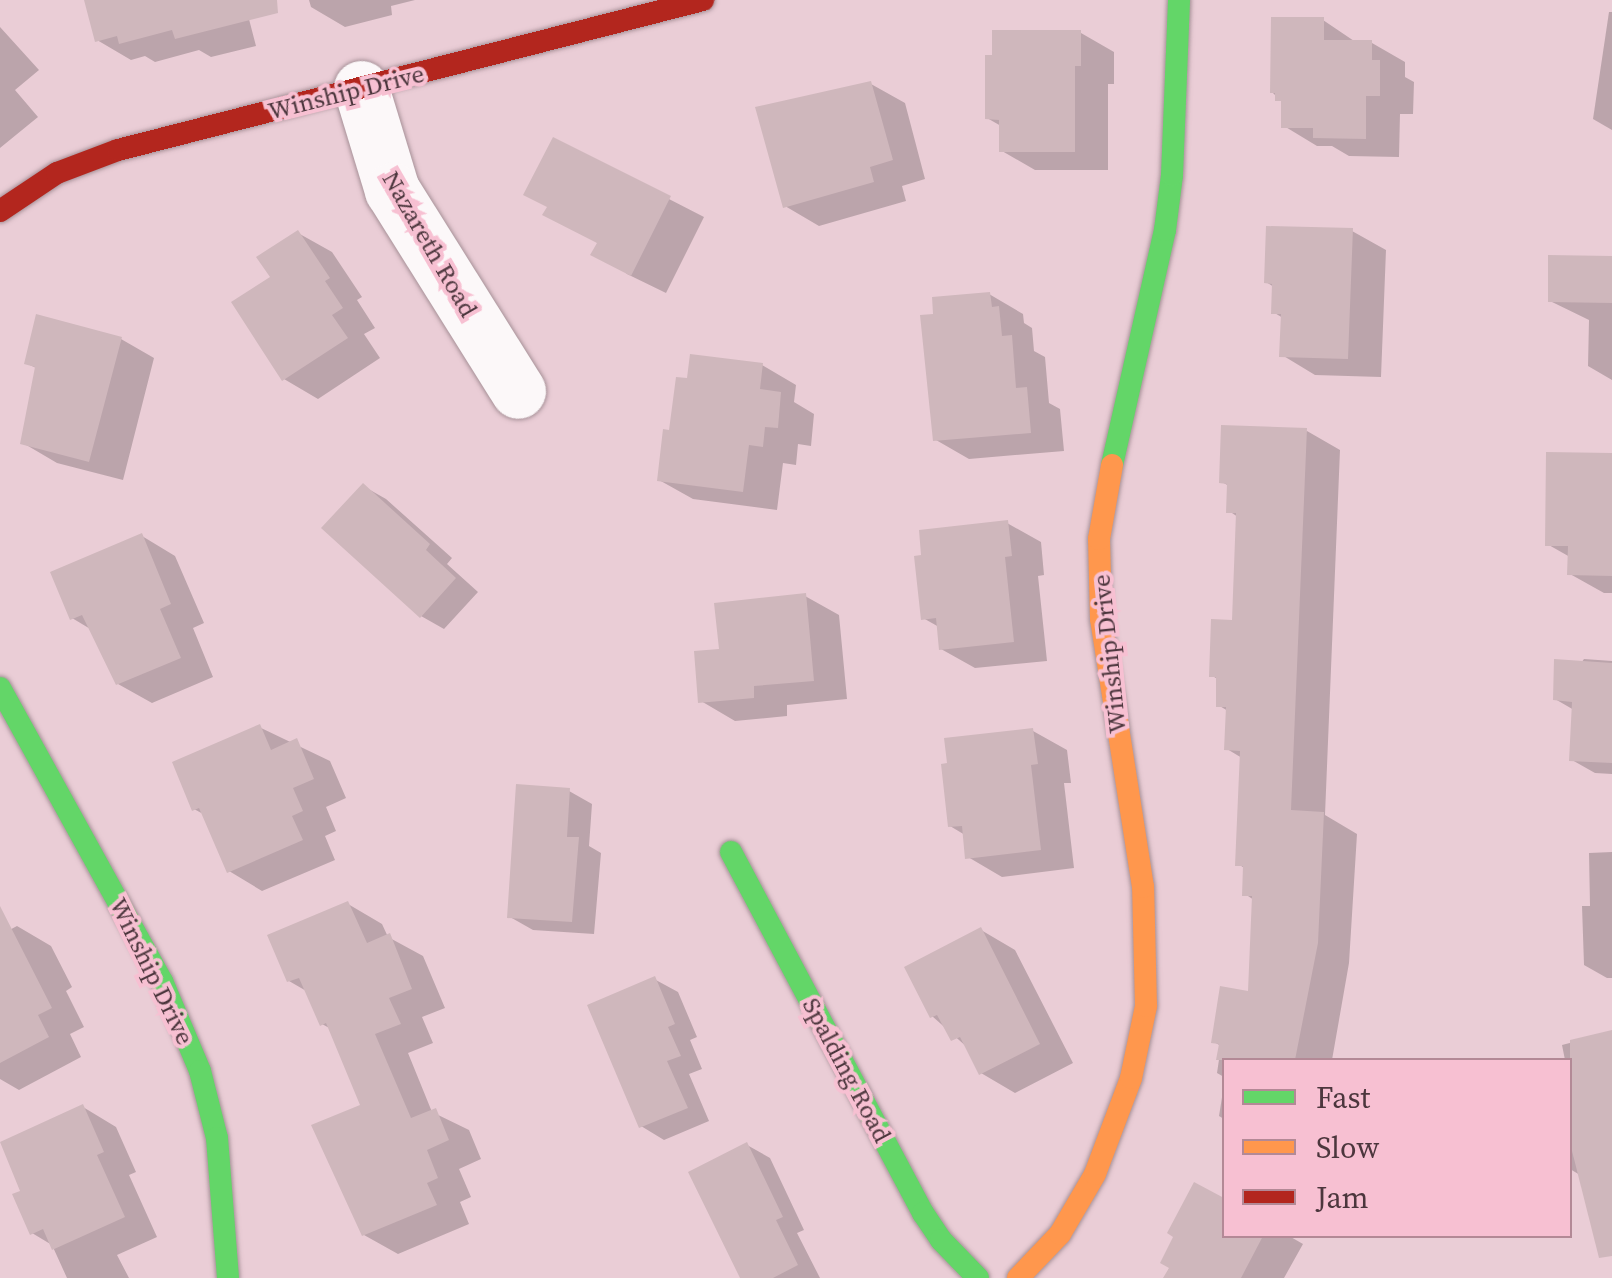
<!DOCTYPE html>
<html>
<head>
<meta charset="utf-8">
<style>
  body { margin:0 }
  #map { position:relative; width:1612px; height:1278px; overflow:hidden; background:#eacdd6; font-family:"Source Serif 4",serif }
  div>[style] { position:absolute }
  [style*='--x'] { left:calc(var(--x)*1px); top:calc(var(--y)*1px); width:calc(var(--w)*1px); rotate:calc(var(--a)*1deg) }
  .shadow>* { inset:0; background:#0003 }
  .building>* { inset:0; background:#cfb7bc }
  .roads { filter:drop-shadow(0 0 2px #a79198) drop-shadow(0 0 2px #a79198) }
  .street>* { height:55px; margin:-27.5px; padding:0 27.5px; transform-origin:27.5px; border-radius:27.5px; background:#fcf8f9 }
  .fast>* { height:22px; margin:-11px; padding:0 11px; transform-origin:11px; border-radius:11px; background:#63d668 }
  .slow>* { height:22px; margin:-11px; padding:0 11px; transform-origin:11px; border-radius:11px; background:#ff974d }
  .jam>* { height:22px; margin:-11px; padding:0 11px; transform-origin:11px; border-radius:11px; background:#b3261e }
  span { translate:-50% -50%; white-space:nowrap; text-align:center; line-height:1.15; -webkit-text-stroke:8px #f7c0d2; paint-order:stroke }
  .street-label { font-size:25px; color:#4c363d }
  .legend { position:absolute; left:1222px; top:1058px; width:350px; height:180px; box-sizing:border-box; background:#f7c0d2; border:2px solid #b38996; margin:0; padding:12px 18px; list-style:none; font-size:30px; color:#4c363d }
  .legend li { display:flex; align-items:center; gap:20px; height:50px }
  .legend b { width:50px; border:2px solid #b38996 }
</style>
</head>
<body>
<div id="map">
  <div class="shadow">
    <div style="clip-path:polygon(86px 0,244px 0,256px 46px,211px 57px,199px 50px,155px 62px,145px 56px,131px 60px,97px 40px)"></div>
    <div style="clip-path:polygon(309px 0,415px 0,391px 6px,392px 15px,345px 27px,311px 7px)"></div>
    <div style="clip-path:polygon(1609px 12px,1612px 12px,1612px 130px,1593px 119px)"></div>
    <div style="clip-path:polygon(1323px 20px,1357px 43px,1372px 43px,1405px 62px,1405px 77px,1414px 82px,1413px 114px,1400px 114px,1399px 157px,1349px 156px,1332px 146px,1317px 146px,1284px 126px,1284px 104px,1272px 92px)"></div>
    <div style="clip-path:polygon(0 27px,39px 70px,15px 90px,38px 117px,0 148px)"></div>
    <div style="clip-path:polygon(1081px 33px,1114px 52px,1114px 84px,1108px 84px,1108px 170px,1035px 170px,1002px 151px,1001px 126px,987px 118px)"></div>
    <div style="clip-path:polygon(871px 84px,905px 103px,925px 179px,902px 186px,906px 201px,819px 226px,785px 206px,758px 109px)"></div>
    <div style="clip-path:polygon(554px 140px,704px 217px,666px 293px,627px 274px,599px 244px,549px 207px)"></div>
    <div style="clip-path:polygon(1352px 231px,1386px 250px,1381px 377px,1315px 375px,1282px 355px,1283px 318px,1273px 312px,1274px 287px,1266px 282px)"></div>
    <div style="clip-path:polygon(298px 233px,332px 252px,362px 297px,357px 300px,375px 328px,364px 334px,380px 358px,318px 399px,284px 379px,273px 278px)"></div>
    <div style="clip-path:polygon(1612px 259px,1612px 380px,1588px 366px,1589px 320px,1550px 301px)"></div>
    <div style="clip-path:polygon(989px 294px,1023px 314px,1024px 323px,1032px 328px,1034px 351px,1045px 357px,1049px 403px,1060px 409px,1064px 451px,969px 459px,936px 440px,935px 316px)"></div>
    <div style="clip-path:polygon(121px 339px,154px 358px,123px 480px,57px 463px,23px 443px,38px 369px,26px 363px)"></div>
    <div style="clip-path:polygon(762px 365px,796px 385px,794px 402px,814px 414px,811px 446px,798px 444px,796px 465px,783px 463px,777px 510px,693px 499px,659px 480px,689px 381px)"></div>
    <div style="clip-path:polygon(1307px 431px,1340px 450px,1325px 815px,1357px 834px,1349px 963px,1332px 1060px,1224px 1060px,1224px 1077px,1217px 1073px,1221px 1046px,1214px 1042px,1250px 994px,1254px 900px,1245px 894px,1246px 869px,1238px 864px,1242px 758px,1227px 749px,1228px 711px,1218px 705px,1219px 680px,1211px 675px,1234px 622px,1238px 517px,1229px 511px,1229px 486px,1222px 482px)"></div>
    <div style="clip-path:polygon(1612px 456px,1612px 593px,1604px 593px,1570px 574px,1570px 557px,1547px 544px)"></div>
    <div style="clip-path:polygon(363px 486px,386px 499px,452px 558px,447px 564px,478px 592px,444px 629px,421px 616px)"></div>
    <div style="clip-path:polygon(1007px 523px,1041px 542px,1044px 575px,1038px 576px,1047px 661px,975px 668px,941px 649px,939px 627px,923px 618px)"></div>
    <div style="clip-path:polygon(142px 536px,175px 556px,204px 623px,193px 628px,213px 677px,152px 703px,118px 684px,92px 630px,72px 618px)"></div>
    <div style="clip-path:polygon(805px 596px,839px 615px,847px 699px,787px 705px,787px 716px,735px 721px,701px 701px,722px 651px)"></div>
    <div style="clip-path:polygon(1584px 659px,1612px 661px,1612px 774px,1595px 773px,1572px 760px,1574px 710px,1555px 699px)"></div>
    <div style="clip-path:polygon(259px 727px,330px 761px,346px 798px,326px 807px,336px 831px,325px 836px,335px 860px,262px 891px,229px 871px,205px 815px,194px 809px)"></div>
    <div style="clip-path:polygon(1033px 731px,1067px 750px,1071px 783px,1064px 783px,1074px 868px,1002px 877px,968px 857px,965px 835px,950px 826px)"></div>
    <div style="clip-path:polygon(569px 791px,592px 804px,589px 846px,601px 853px,594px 934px,533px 930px,510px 917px)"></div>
    <div style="clip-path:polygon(1612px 852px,1612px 978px,1607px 978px,1584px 965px,1582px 906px,1590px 906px,1589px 853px)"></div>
    <div style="clip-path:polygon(348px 904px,382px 924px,388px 937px,423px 956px,445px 1008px,422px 1017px,433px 1043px,408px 1053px,432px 1112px,469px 1130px,481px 1159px,459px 1169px,471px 1197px,460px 1202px,469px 1224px,398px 1254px,364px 1235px,363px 1106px,331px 1029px,322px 1024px,308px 992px,289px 981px)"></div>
    <div style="clip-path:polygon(17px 926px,51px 946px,72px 987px,66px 991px,84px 1027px,70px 1034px,81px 1057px,19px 1090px,0 1079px,0 935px)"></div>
    <div style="clip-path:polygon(981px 930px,1015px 950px,1073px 1063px,1015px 1093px,981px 1073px,968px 1048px,932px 1016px)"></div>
    <div style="clip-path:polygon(654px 979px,678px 992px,697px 1037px,690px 1040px,702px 1069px,689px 1074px,709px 1121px,664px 1140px,641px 1126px)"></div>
    <div style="clip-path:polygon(1612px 1032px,1612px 1214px,1580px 1175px,1570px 1169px,1570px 1060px,1565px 1060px,1562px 1045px)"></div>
    <div style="clip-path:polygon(1224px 1085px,1224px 1119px,1219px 1116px)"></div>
    <div style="clip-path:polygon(83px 1107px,116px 1127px,136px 1172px,129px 1175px,157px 1237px,117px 1255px,129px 1278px,67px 1278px,52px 1245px,32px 1233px,24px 1192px)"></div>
    <div style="clip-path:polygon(747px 1145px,770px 1158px,804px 1230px,797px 1233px,820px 1278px,743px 1278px)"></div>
    <div style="clip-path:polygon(1195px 1185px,1224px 1201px,1224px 1236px,1289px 1236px,1303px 1244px,1284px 1278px,1166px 1278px)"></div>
  </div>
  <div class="building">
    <div style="clip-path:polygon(84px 0,277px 0,278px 13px,175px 39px,172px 30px,119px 44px,117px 36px,95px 42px)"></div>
    <div style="clip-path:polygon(1271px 17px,1324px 17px,1324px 40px,1372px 40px,1372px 60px,1380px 60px,1380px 96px,1366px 96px,1366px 139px,1313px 138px,1313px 128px,1281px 128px,1281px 101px,1275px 101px,1275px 93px,1270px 93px)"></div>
    <div style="clip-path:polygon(992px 30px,1081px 30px,1081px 66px,1075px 66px,1075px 152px,999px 152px,999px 120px,985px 119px,985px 55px,992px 55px)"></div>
    <div style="clip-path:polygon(871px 81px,893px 160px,870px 167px,874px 182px,783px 208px,755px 107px)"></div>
    <div style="clip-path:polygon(553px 137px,671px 196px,631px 276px,590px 255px,597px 243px,542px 215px,547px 207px,523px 195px)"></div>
    <div style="clip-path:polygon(1266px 226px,1353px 228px,1348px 359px,1279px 357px,1281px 314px,1271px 314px,1272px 284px,1264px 283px)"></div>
    <div style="clip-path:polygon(298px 230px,330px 278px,325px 281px,343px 308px,332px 315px,348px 338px,282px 381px,231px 302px,270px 277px,256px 257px)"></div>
    <div style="clip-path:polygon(1548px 255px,1612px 256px,1612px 303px,1548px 302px)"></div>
    <div style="clip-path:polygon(990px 292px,992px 307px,999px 306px,1002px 336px,1012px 335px,1016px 388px,1027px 387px,1031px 433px,933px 441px,920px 315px,933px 314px,932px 297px)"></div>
    <div style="clip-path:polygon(36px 314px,122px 337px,89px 462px,20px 444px,35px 367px,24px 364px)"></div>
    <div style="clip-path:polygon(690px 354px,763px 363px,760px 389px,781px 392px,778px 428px,765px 427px,763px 447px,749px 445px,743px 492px,657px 481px,663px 429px,669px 430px,676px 377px,687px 378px)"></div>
    <div style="clip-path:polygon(1221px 425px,1307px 428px,1291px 810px,1324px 812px,1318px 943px,1295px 1060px,1216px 1060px,1219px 1044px,1211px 1043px,1220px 986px,1248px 991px,1252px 896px,1242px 896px,1243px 866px,1235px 866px,1240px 751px,1224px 750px,1226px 707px,1216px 707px,1216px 677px,1209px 677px,1211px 619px,1232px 620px,1236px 513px,1226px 513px,1227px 484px,1219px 483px)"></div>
    <div style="clip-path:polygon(1546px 452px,1612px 453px,1612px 576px,1567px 575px,1568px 546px,1545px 546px)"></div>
    <div style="clip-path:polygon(363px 483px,430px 544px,426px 550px,456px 578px,420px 618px,321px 528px)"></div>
    <div style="clip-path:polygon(1008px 520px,1012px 556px,1005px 557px,1014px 642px,939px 650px,936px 618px,921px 620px,914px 556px,921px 555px,919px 530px)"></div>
    <div style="clip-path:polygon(142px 533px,171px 604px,160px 609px,181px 658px,116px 685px,82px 615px,70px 620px,50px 572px)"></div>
    <div style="clip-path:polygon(806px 593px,814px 681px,754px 686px,754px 698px,698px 703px,694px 651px,719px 649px,714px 603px)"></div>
    <div style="clip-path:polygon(1554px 659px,1612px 663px,1612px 763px,1569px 761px,1572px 702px,1553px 700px)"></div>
    <div style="clip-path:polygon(260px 724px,271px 750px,297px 738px,314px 779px,293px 788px,303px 811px,292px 816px,303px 840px,227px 873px,199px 808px,192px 811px,172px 762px)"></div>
    <div style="clip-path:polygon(1033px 728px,1038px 764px,1031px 765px,1041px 850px,965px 859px,962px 826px,948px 827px,941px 764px,947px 763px,944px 738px)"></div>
    <div style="clip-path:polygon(516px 784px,570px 788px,567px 837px,579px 837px,572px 922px,507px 918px)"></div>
    <div style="clip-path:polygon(348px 901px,367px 943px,390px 933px,412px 989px,389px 998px,401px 1024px,375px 1034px,411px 1118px,436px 1108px,449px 1140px,427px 1150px,438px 1178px,427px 1183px,437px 1205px,362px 1236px,311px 1125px,360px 1105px,326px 1023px,320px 1026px,299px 978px,287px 982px,267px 935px)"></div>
    <div style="clip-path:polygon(0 906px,52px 1008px,38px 1015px,49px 1037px,0 1063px)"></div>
    <div style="clip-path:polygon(981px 927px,1040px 1044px,979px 1075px,960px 1037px,951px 1041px,937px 1015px,930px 1018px,904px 967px)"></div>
    <div style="clip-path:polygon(655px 976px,675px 1024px,668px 1027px,681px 1056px,667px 1061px,688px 1108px,639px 1128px,587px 1005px)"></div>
    <div style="clip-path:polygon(1612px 1030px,1612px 1256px,1599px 1258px,1570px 1143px,1570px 1040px)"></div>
    <div style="clip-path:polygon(83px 1104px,104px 1152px,97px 1155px,125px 1217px,52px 1250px,43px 1229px,30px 1235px,12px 1194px,20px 1191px,0 1142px)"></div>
    <div style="clip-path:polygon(747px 1142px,783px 1217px,776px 1220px,798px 1265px,773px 1278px,740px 1278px,688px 1172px)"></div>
    <div style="clip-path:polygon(1194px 1182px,1224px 1198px,1224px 1236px,1263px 1236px,1241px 1278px,1163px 1278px,1169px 1268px,1160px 1263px,1173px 1237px,1167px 1233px)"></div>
  </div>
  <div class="roads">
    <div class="street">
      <div style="--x:361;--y:88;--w:107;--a:73.1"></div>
      <div style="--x:392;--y:190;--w:237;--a:57.9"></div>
    </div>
    <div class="fast">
      <div style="--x:1112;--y:465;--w:241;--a:-77.3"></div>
      <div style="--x:1165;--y:230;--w:55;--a:-82.7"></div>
      <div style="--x:1172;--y:175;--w:175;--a:-87.7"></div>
      <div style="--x:0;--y:688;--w:335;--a:61.1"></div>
      <div style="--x:162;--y:981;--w:98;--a:67.1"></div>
      <div style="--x:200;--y:1071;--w:69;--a:75.8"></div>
      <div style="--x:217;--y:1138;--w:140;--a:85.5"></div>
      <div style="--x:731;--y:852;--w:409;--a:62"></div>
      <div style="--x:923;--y:1213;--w:32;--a:56"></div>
      <div style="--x:941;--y:1240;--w:53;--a:45.8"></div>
    </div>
    <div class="slow">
      <div style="--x:1018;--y:1278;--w:61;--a:-46.3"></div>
      <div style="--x:1060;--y:1234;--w:69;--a:-59.7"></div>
      <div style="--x:1095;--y:1174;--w:103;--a:-69.4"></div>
      <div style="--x:1131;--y:1078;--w:74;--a:-78.2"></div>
      <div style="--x:1146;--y:1006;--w:119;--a:-91.4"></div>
      <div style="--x:1143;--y:887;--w:271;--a:-98.9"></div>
      <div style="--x:1101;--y:619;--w:80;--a:-91.4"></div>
      <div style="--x:1099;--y:539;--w:75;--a:-80"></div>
    </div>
    <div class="jam">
      <div style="--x:0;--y:211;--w:69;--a:-33.7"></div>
      <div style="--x:57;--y:173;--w:65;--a:-20.7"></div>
      <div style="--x:118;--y:150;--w:604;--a:-14.38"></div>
    </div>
  </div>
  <div class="street-label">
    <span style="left:346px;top:92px;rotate:-14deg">Winship Drive</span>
    <span style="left:430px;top:244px;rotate:60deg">Nazareth Road</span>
    <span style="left:1109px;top:654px;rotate:-96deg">Winship Drive</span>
    <span style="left:152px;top:971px;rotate:64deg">Winship Drive</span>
    <span style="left:847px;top:1070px;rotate:62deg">Spalding Road</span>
  </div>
  <ul class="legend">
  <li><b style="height:12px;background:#63d668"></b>Fast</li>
  <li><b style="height:12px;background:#ff974d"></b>Slow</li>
  <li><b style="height:12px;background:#b3261e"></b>Jam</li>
  </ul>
</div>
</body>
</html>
